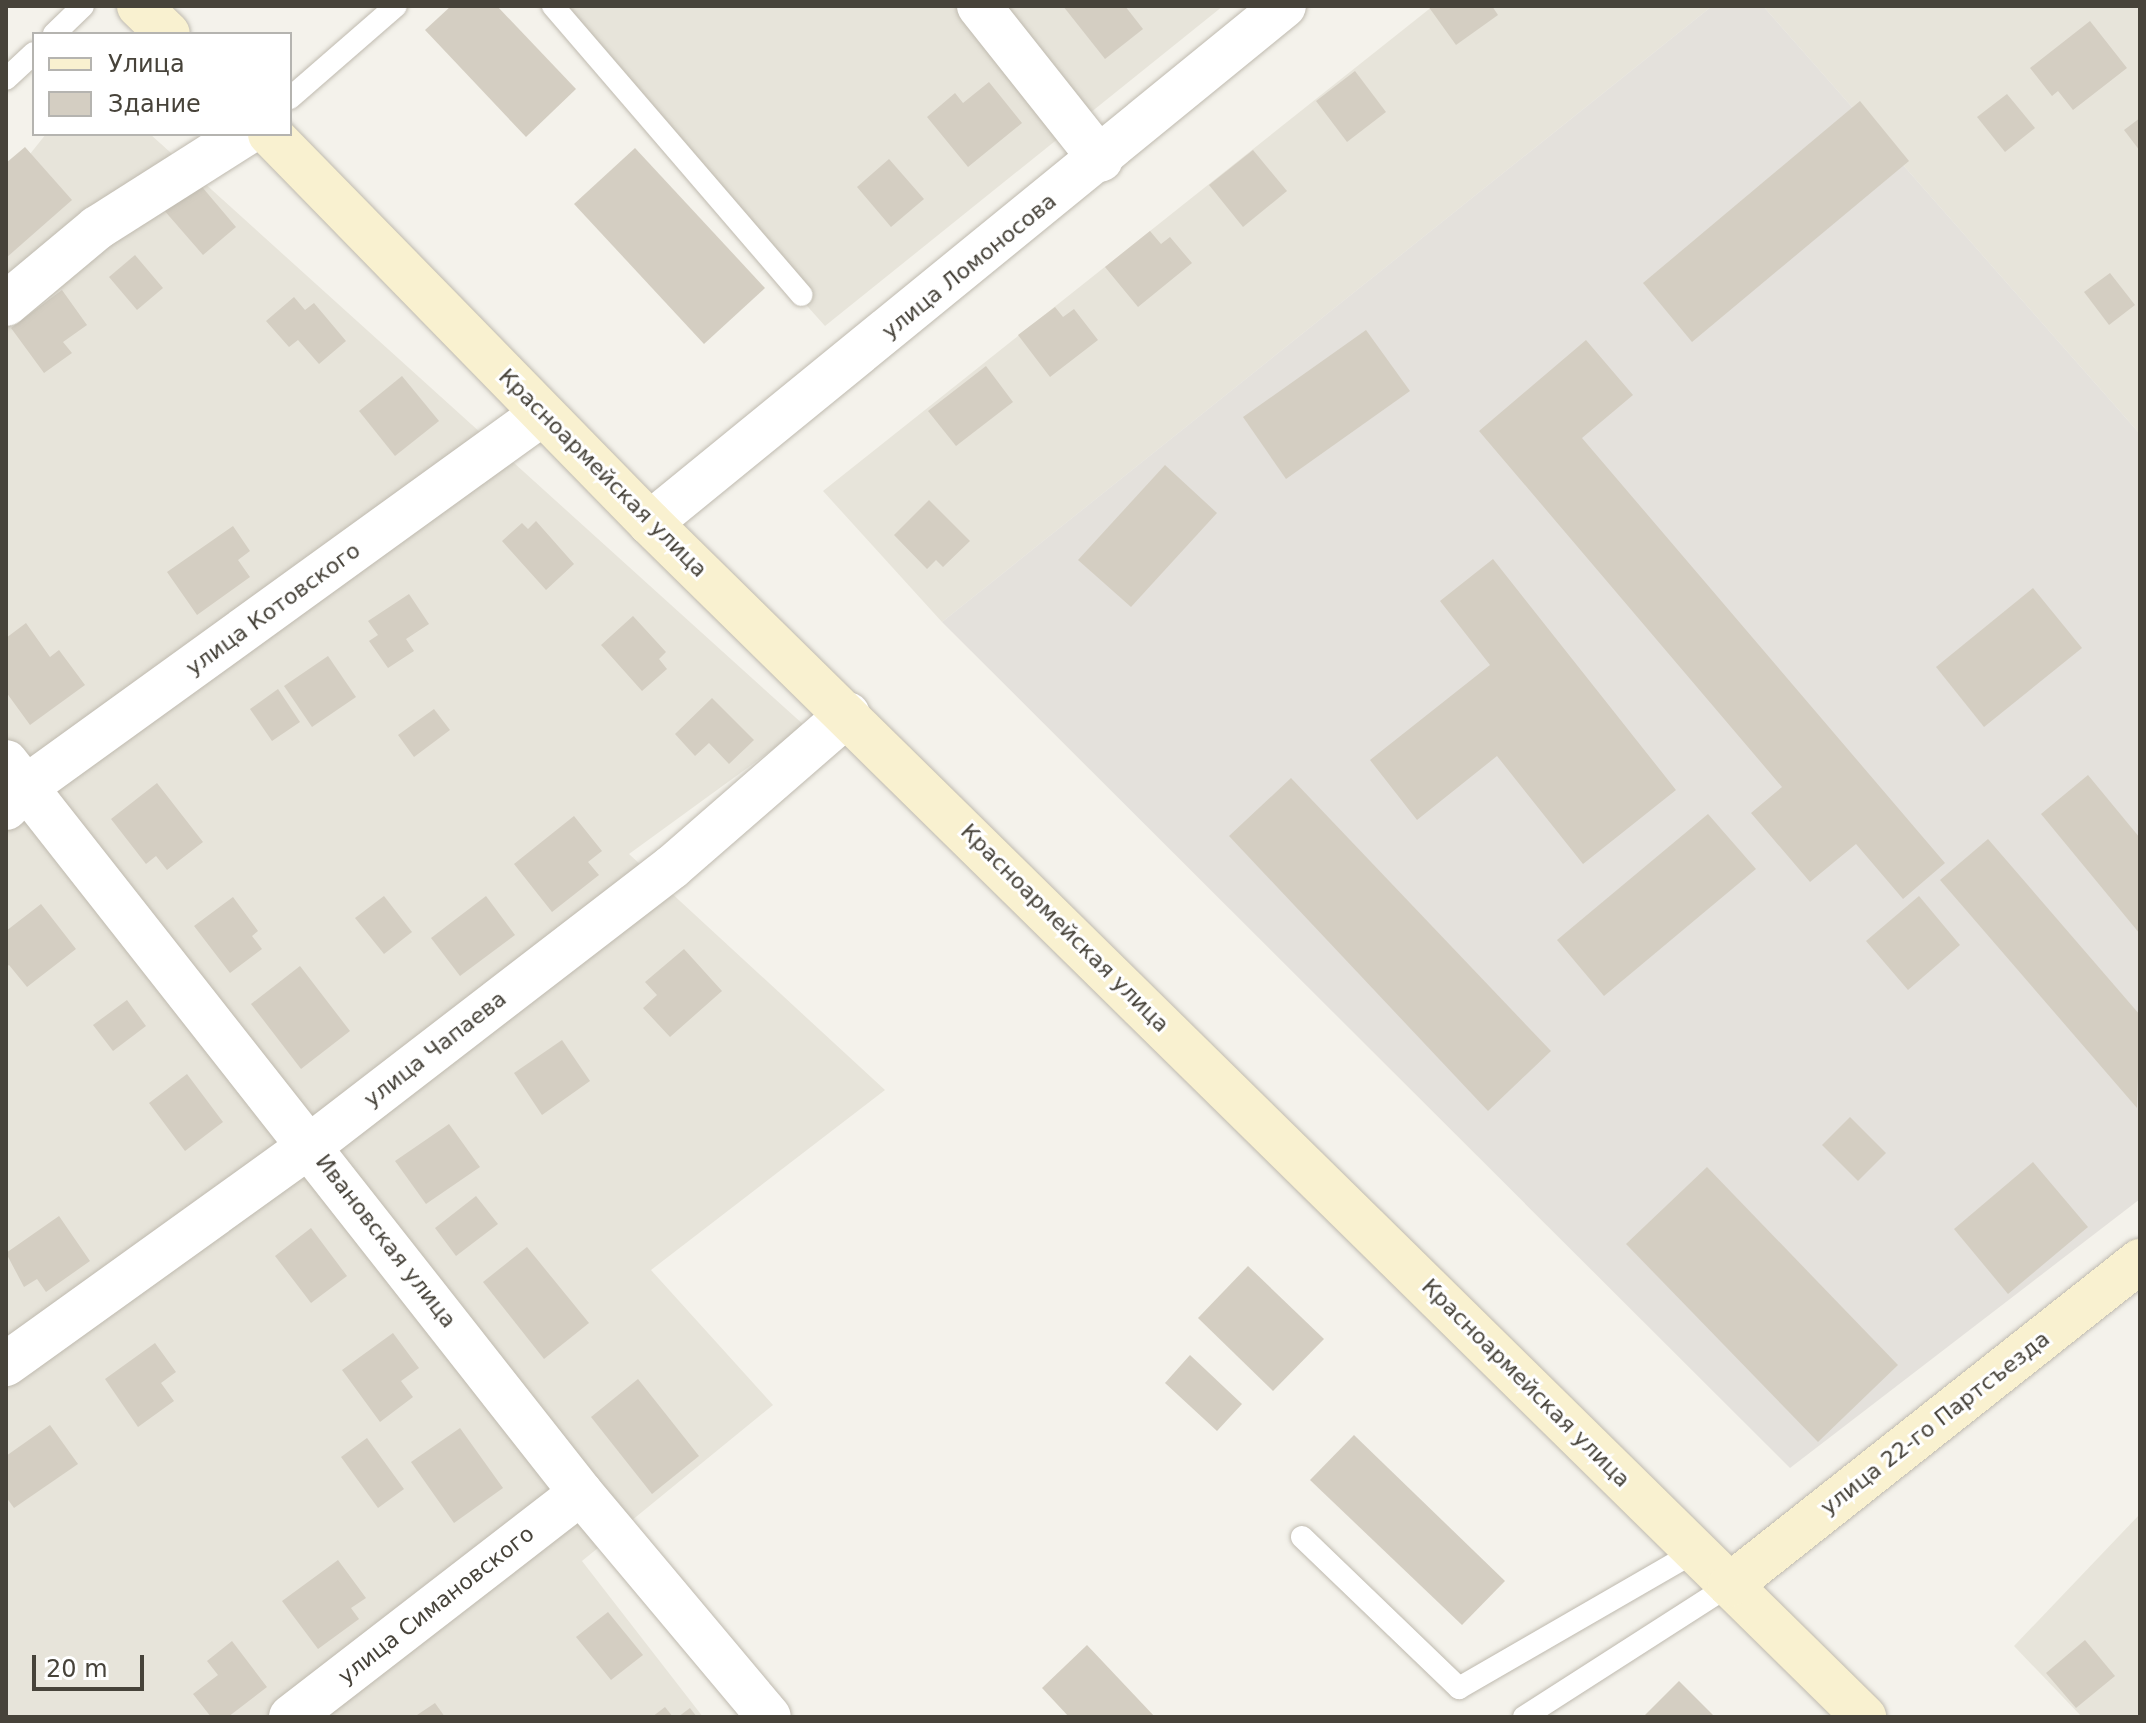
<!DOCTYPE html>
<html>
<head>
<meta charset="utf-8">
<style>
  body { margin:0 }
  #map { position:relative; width:2146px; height:1723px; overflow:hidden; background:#f4f2eb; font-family:"DejaVu Sans",sans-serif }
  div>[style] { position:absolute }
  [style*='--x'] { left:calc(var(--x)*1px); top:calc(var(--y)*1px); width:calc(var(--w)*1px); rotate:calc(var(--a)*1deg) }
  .residential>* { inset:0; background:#e7e4da }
  .industrial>* { inset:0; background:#e4e1dc }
  .building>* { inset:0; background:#d4cec2 }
  .roads { filter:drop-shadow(0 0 2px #bfbaaf) drop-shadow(0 0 2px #bfbaaf) }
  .lane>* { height:22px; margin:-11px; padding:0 11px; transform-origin:11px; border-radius:11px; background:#fff }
  .street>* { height:44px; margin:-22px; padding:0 22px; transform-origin:22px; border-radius:22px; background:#fff }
  .secondary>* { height:44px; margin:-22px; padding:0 22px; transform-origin:22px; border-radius:22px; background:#f9f1d0 }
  span { translate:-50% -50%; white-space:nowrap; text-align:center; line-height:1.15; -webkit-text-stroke:6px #fff; paint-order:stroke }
  .street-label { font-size:22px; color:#47433a }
  .frame { position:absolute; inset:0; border:8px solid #47433a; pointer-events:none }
  .legend { position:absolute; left:32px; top:32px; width:260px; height:104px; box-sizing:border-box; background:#fff; border:2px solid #b5b4b0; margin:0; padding:10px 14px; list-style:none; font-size:24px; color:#47433a }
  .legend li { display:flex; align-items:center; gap:16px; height:40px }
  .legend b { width:40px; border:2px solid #b5b4b0 }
  .scale { position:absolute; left:32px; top:1655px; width:112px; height:36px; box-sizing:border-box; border:4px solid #47433a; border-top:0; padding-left:10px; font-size:24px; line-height:28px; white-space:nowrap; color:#47433a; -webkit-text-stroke:6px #fff; paint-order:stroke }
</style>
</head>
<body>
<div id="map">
  <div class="residential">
    <div style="clip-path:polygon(539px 6px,1223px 6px,825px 326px)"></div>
    <div style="clip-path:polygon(1433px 6px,1712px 6px,942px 622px,823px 491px)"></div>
    <div style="clip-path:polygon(1763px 6px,2140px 6px,2140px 434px)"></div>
    <div style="clip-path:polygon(46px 134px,150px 134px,805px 726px,629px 854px,885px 1090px,651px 1270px,773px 1405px,582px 1561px,703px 1717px,6px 1717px,6px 184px)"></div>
    <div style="clip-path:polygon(2140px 1514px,2140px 1717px,2082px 1717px,2014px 1646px)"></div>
  </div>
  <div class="industrial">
    <div style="clip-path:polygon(1712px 6px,1763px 6px,2140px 434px,2140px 1199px,1790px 1468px,942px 622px)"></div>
  </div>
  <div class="building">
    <div style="clip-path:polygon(451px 6px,497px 6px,576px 89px,526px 137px,425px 30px)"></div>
    <div style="clip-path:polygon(1063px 6px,1125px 6px,1143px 29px,1105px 59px)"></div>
    <div style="clip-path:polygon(1428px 6px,1492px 6px,1498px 15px,1456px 45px)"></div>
    <div style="clip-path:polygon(2090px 21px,2127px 68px,2073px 110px,2058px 91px,2052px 96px,2030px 68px)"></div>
    <div style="clip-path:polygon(1355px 71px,1386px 112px,1347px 142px,1316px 101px)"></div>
    <div style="clip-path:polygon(989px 82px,1022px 123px,968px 167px,927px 117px,955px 93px,963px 103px)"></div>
    <div style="clip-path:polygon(2007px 94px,2035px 128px,2005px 152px,1977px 117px)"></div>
    <div style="clip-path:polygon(1860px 101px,1909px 161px,1692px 342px,1643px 283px)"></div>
    <div style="clip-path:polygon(2140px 118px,2140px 151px,2124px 130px)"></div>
    <div style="clip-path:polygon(25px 147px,72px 200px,6px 258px,6px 163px)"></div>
    <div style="clip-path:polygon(635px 148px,765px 288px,704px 344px,574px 204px)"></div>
    <div style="clip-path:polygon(1253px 150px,1287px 191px,1243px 227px,1209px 185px)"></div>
    <div style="clip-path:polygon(889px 159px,924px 199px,891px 227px,857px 187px)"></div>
    <div style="clip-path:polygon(197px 181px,236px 227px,203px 255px,163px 209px)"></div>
    <div style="clip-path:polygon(1150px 231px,1161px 244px,1170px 237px,1192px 263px,1138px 307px,1105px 267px)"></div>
    <div style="clip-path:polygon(135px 255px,163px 288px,137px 310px,109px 277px)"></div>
    <div style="clip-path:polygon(2110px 273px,2135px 305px,2109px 325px,2084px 292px)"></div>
    <div style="clip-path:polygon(62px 290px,87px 325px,63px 342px,72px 353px,44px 373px,11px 328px)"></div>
    <div style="clip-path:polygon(294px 297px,305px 310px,314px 303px,346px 341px,319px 364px,298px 340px,289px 347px,266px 321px)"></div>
    <div style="clip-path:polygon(1055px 307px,1063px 317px,1074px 309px,1098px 340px,1050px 377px,1018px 335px)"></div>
    <div style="clip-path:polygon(1366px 330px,1410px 391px,1286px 479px,1243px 417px)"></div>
    <div style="clip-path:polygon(1586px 340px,1633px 395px,1582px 438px,1945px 863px,1903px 899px,1856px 844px,1810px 882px,1751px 813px,1782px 787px,1479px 431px)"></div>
    <div style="clip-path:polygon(986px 366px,1013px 402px,956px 446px,928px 411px)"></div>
    <div style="clip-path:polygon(402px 376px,439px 421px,395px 456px,359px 411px)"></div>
    <div style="clip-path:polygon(1165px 465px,1217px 513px,1131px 607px,1078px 560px)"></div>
    <div style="clip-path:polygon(929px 500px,970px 541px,943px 567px,936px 560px,927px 569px,894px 535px)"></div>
    <div style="clip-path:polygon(536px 521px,574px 564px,546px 590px,502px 541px,522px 523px,528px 529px)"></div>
    <div style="clip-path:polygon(233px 526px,250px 551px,238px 560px,250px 577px,197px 615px,167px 572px)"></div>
    <div style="clip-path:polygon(1493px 559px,1676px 790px,1583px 864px,1497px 756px,1417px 820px,1370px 760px,1490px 665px,1440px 601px)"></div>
    <div style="clip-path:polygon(2033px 588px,2082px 648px,1984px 727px,1936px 667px)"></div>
    <div style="clip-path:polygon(409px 594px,429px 624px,406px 639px,414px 651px,388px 668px,369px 641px,378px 635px,368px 621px)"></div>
    <div style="clip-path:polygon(633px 616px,666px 652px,659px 659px,667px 669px,642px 691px,601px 645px)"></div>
    <div style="clip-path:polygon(26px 623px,50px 657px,59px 650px,85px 685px,30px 725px,6px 692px,6px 638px)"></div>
    <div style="clip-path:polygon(328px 656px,356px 697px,312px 727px,284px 686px)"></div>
    <div style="clip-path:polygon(278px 689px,300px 722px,272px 741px,250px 709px)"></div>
    <div style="clip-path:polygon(712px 698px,754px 740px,729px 764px,709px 743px,695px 756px,675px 734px)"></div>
    <div style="clip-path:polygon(434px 709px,450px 730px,414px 757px,398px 735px)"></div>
    <div style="clip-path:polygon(2088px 775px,2140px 838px,2140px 934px,2041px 814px)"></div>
    <div style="clip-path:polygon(1291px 778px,1551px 1051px,1488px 1111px,1229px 836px)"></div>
    <div style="clip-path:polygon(157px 783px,203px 842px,167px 870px,156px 856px,146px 864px,111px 819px)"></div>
    <div style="clip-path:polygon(1708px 814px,1756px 869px,1604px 996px,1557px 940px)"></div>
    <div style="clip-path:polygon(574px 816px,602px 851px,588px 862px,599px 875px,552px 912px,514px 864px)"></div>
    <div style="clip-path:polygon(1988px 839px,2140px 1015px,2137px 1108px,1940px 880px)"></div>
    <div style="clip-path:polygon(384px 896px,412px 932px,384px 954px,355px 918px)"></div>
    <div style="clip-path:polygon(486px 896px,515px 935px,460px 976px,431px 938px)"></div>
    <div style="clip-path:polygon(1919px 896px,1960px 945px,1908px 990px,1866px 941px)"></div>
    <div style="clip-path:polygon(233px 897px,258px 931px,252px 936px,262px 949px,230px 973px,194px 926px)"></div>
    <div style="clip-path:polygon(41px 904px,76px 949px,27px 987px,9px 965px,6px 967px,6px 931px)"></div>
    <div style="clip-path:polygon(684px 949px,722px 991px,670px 1037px,643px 1008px,657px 995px,645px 982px)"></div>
    <div style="clip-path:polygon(300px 966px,350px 1031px,301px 1069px,251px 1004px)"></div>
    <div style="clip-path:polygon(127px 1000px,146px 1026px,113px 1051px,93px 1025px)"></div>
    <div style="clip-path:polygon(562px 1040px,590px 1081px,542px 1115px,514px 1073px)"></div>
    <div style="clip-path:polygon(187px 1074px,223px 1122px,185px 1151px,149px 1103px)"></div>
    <div style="clip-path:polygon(1850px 1117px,1886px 1153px,1858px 1181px,1822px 1145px)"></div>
    <div style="clip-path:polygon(449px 1124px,480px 1167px,426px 1204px,395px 1161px)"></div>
    <div style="clip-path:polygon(2033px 1162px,2088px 1227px,2008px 1294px,1954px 1229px)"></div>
    <div style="clip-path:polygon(1707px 1167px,1898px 1365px,1818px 1442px,1626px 1244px)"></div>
    <div style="clip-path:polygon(476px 1196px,498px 1224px,456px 1256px,435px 1228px)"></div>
    <div style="clip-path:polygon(59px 1216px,90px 1261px,46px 1292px,37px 1279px,24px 1287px,6px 1253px)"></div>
    <div style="clip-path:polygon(311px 1228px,347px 1276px,311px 1303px,275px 1256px)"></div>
    <div style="clip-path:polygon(527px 1247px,589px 1323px,544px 1359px,483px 1282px)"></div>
    <div style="clip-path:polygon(1248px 1266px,1324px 1339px,1273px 1391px,1198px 1318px)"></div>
    <div style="clip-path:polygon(393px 1333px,419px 1368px,401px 1381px,413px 1397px,380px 1422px,342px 1370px)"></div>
    <div style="clip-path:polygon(155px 1343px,176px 1372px,161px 1383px,174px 1401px,138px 1427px,105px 1379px)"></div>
    <div style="clip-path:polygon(1190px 1355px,1242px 1404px,1217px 1431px,1165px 1383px)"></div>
    <div style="clip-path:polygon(638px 1379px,699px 1456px,652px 1494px,591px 1417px)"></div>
    <div style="clip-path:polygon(50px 1425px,78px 1464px,14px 1508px,6px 1497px,6px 1456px)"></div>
    <div style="clip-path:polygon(460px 1428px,503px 1488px,454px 1523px,411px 1462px)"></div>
    <div style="clip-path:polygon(1354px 1435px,1505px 1581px,1462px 1625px,1310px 1480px)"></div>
    <div style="clip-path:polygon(367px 1438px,404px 1489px,378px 1508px,341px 1457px)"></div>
    <div style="clip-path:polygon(338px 1560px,366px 1598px,351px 1608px,359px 1619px,318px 1649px,282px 1601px)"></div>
    <div style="clip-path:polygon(608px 1612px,643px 1655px,611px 1680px,576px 1637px)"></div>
    <div style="clip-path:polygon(2085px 1640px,2115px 1676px,2076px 1708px,2046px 1673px)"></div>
    <div style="clip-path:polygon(232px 1641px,267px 1687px,228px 1717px,211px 1717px,193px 1694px,218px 1675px,207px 1661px)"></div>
    <div style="clip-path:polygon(1087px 1645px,1155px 1717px,1069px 1717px,1042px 1688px)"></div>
    <div style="clip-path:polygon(1679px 1681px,1715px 1717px,1643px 1717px)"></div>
    <div style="clip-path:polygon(435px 1703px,445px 1717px,414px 1717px)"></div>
    <div style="clip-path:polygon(665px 1707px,673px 1717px,652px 1717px)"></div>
    <div style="clip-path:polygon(690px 1708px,697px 1717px,678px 1717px)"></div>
  </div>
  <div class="roads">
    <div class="lane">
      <div style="--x:553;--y:6;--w:381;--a:49.3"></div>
      <div style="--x:54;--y:34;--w:40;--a:-44"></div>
      <div style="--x:6;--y:79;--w:38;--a:-43"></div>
      <div style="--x:290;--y:98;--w:140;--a:-41"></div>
      <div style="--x:1302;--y:1537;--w:218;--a:43.9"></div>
      <div style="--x:1459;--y:1688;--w:274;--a:-30"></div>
      <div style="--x:1524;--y:1717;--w:245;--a:-32.7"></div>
    </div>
    <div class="street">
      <div style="--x:979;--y:6;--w:196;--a:51.6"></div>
      <div style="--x:6;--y:304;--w:119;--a:-39.9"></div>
      <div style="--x:97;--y:228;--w:175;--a:-32.4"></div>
      <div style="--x:650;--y:523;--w:818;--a:-39.2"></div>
      <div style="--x:6;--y:762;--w:930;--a:51.81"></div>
      <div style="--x:581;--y:1493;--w:292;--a:50"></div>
      <div style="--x:6;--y:808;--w:29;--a:-46"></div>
      <div style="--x:26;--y:787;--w:637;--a:-35.86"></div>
      <div style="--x:6;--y:1364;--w:375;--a:-35.7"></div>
      <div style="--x:311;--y:1145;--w:456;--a:-37.6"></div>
      <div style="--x:672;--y:867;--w:233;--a:-41"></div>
      <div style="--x:291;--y:1717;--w:366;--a:-37.7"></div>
    </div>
    <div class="secondary">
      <div style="--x:139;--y:6;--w:40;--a:44"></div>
      <div style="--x:270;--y:134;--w:544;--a:45.67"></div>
      <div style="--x:650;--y:523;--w:1703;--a:44.52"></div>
      <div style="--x:1730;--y:1585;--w:523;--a:-38.32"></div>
    </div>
  </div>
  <div class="street-label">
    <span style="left:969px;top:266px;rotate:-39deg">улица Ломоносова</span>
    <span style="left:603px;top:473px;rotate:45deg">Красноармейская улица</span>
    <span style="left:273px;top:609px;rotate:-36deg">улица Котовского</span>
    <span style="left:1065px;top:928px;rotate:45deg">Красноармейская улица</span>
    <span style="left:435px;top:1049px;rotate:-38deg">улица Чапаева</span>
    <span style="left:386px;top:1241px;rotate:52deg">Ивановская улица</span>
    <span style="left:1526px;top:1383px;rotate:45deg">Красноармейская улица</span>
    <span style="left:1935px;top:1423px;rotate:-38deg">улица 22-го Партсъезда</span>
    <span style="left:436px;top:1605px;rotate:-38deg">улица Симановского</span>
  </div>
  <div class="frame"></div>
  <ul class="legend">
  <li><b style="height:10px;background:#f9f1d0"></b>Улица</li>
  <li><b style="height:22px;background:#d4cec2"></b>Здание</li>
  </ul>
  <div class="scale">20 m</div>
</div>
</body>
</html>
